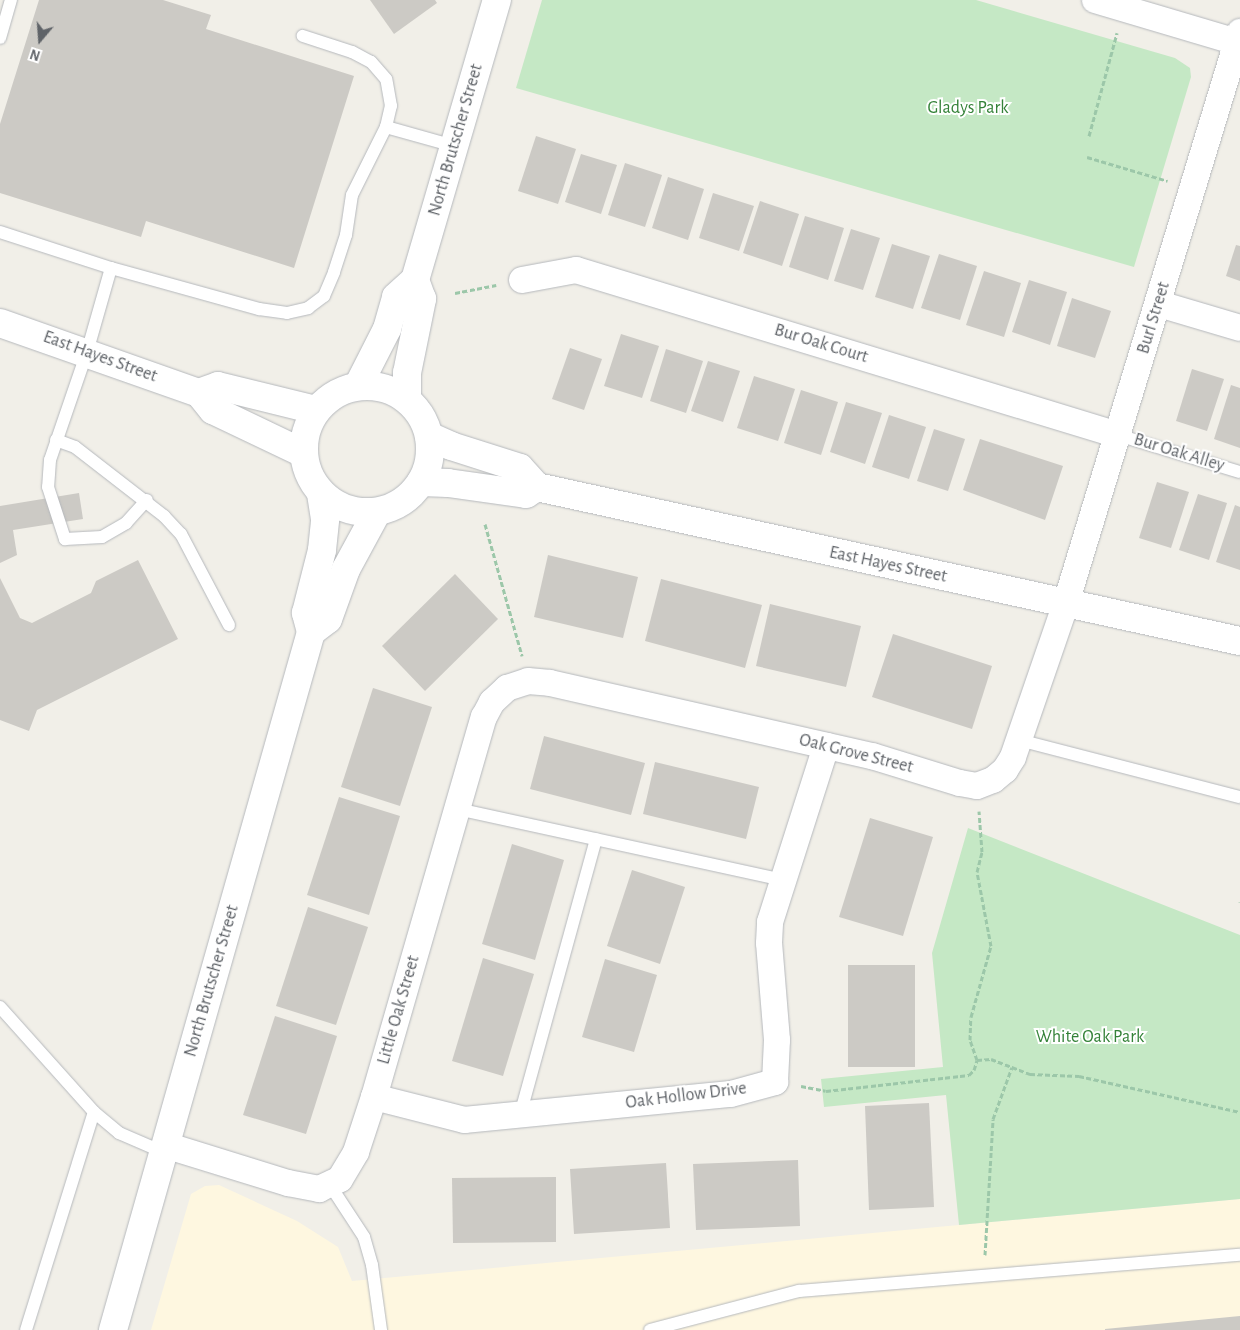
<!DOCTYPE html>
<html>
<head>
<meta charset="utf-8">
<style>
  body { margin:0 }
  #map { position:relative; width:1240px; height:1330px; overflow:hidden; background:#f1efe8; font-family:"Alegreya Sans",sans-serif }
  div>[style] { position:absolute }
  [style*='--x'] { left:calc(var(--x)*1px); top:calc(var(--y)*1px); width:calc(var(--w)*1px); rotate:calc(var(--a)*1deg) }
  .commercial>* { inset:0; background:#fef7e0 }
  .green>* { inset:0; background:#c5e8c5 }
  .building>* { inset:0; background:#cccac5 }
  .path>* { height:3px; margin-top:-1.5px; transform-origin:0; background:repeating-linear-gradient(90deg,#9cc7a9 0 5px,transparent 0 7.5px) }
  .roads { filter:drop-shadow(0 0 1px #b5b8bc) drop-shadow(0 0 1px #b5b8bc) }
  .lane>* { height:12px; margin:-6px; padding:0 6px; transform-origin:6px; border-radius:6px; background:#fff }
  .street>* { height:26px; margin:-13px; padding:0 13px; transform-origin:13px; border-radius:13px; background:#fff }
  .secondary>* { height:28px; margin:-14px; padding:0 14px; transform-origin:14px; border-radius:14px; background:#fff }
  .secondary>.ring { margin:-14px; padding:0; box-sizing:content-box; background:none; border:28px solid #fff; border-radius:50% }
  span { translate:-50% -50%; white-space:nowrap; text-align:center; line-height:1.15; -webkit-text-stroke:4px #fff; paint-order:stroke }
  .park-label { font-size:18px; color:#348238 }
  .street-label { font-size:18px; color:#5f6368 }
  .north { position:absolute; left:15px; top:15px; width:50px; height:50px; -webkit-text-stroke:4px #fff; paint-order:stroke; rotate:198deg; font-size:14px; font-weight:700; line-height:20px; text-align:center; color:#5f6368 }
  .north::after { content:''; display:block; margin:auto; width:18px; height:22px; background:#5f6368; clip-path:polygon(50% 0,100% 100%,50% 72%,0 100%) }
</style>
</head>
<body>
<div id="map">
  <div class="commercial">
    <div style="clip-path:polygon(219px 1185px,297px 1221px,338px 1247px,352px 1281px,1240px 1199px,1240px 1330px,151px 1330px,191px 1194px,205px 1186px)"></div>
  </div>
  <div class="green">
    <div style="clip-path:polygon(542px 0,976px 0,1175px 58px,1190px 68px,1191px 77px,1134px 267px,516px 88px)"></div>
    <div style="clip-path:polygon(968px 828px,1240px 935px,1240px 1199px,959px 1225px,946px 1095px,824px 1107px,821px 1079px,943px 1067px,932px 953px)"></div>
  </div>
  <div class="building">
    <div style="clip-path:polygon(39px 0,163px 0,211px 15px,206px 29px,354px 76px,294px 268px,146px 221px,141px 237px,0 193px,0 124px)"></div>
    <div style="clip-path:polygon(370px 0,435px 0,437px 3px,394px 34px)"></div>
    <div style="clip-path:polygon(536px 136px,576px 149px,558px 204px,518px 191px)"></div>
    <div style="clip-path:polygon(581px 154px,617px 165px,601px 214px,565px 202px)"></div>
    <div style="clip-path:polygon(625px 163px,662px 175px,645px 227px,608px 215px)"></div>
    <div style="clip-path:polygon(668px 177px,704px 189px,688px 240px,652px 228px)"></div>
    <div style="clip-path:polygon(713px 193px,754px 206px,739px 251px,699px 238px)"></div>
    <div style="clip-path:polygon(760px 201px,799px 214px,782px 266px,743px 253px)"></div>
    <div style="clip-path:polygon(805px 216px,844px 228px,828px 280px,789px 267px)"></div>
    <div style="clip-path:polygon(851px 229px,880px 238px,863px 290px,834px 281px)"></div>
    <div style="clip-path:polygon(892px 244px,930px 256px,913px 309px,875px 297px)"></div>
    <div style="clip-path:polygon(1236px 245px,1240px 246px,1240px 281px,1226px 276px)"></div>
    <div style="clip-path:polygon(939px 254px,977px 266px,960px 320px,921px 308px)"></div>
    <div style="clip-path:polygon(984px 271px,1021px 283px,1004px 337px,966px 325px)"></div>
    <div style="clip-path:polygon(1029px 280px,1067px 292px,1050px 345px,1012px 332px)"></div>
    <div style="clip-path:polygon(1072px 298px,1111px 311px,1095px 358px,1057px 346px)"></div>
    <div style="clip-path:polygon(621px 334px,659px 346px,642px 398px,604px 386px)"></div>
    <div style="clip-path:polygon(570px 348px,602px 359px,584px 410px,552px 399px)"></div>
    <div style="clip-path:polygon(666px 349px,703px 361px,686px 413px,650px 401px)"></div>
    <div style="clip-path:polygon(708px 361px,740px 371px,723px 422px,691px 411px)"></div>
    <div style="clip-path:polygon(1192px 369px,1224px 379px,1207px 431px,1176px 421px)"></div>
    <div style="clip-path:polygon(754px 376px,795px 389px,778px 441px,737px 428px)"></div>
    <div style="clip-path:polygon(1231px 385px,1240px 388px,1240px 448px,1214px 439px)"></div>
    <div style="clip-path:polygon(801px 390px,838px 402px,821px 455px,784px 443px)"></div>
    <div style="clip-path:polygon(846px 402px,882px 413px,865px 464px,830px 452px)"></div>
    <div style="clip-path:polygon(889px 415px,926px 427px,909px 479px,872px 467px)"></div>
    <div style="clip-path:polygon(934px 429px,965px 439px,948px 491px,917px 481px)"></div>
    <div style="clip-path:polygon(980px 439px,1063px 466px,1045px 520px,963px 490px)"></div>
    <div style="clip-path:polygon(1157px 482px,1189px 492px,1171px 548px,1139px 538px)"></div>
    <div style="clip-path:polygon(79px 493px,83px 519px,13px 530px,17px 555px,0 563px,0 506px)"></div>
    <div style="clip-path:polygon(1198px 494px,1227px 503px,1209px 560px,1179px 550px)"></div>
    <div style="clip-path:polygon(1235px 505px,1240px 507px,1240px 570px,1216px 562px)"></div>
    <div style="clip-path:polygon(548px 555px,638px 577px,623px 638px,534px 617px)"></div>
    <div style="clip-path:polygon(138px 560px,178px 639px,37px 710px,29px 731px,0 720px,0 578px,20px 618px,32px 623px,91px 593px,96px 581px)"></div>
    <div style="clip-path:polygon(455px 574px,498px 619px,425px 691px,382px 646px)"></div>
    <div style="clip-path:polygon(661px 579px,762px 605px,745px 668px,645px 641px)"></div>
    <div style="clip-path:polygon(770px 604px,861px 626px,846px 687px,756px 666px)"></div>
    <div style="clip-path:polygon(893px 634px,992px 666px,972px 729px,872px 697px)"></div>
    <div style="clip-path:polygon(373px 688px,432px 707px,400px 806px,341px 787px)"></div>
    <div style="clip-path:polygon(544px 736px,645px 763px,631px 815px,530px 789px)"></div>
    <div style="clip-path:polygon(655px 762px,759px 787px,746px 839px,643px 814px)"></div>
    <div style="clip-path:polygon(339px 797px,400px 816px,369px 915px,307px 895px)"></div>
    <div style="clip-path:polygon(870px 818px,933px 837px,903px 936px,839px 917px)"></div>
    <div style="clip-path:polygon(512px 844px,564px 860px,535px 960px,482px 944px)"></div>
    <div style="clip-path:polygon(632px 870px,685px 887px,660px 964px,607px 946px)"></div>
    <div style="clip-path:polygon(308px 907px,368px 927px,336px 1025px,276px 1006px)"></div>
    <div style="clip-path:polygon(483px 958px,534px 974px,503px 1076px,452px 1061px)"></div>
    <div style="clip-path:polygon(605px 959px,657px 975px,634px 1052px,582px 1037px)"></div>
    <div style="clip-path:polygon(848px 965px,915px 965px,915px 1067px,848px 1067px)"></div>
    <div style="clip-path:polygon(275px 1016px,337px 1036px,306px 1134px,243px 1115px)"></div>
    <div style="clip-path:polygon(929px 1103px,934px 1207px,869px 1210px,865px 1106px)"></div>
    <div style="clip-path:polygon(798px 1160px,800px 1226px,696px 1230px,693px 1164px)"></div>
    <div style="clip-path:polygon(666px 1163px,670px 1228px,574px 1234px,570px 1169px)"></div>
    <div style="clip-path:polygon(556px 1177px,556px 1242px,453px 1243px,452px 1178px)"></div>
    <div style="clip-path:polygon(1240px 1316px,1240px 1330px,1105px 1330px,1105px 1329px)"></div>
  </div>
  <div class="path">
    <div style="--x:1089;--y:136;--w:107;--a:-74.8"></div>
    <div style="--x:1087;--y:157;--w:84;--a:16.5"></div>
    <div style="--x:455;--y:293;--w:42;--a:-11"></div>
    <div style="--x:485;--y:524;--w:137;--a:74.3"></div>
    <div style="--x:1240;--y:903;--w:1;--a:-90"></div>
    <div style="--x:977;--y:1060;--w:14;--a:-4"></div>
    <div style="--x:991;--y:1059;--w:42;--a:21"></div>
    <div style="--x:1030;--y:1074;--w:49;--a:2.3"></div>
    <div style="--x:1079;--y:1076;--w:165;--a:12.6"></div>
    <div style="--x:801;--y:1086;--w:25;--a:11"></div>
    <div style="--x:826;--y:1091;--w:144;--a:-6.4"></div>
    <div style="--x:969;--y:1075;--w:7;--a:-45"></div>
    <div style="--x:974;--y:1070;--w:10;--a:-73"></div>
    <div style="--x:977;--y:1060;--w:21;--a:-109"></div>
    <div style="--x:970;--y:1040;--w:23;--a:-88"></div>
    <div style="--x:971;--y:1017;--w:74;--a:-74.3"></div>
    <div style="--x:991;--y:946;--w:75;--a:-100.7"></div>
    <div style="--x:977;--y:872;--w:21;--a:-76"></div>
    <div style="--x:982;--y:852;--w:41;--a:-94.2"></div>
    <div style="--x:985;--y:1255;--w:136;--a:-86.6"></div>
    <div style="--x:993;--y:1119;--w:55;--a:-69.9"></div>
  </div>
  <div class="roads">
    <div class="lane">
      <div style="--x:0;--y:38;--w:40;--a:-74"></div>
      <div style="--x:386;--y:127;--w:71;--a:15.6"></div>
      <div style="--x:0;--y:232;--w:117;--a:18"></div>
      <div style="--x:111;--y:268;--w:154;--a:15.5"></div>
      <div style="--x:259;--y:309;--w:28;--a:8"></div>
      <div style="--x:287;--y:313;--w:22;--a:-13"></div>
      <div style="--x:308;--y:308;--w:20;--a:-37"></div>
      <div style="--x:324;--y:296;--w:26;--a:-67"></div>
      <div style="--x:334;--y:272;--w:39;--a:-72"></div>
      <div style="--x:346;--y:235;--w:40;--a:-81.5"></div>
      <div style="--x:352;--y:195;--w:76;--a:-63.4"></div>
      <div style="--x:386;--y:127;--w:22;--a:-77"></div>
      <div style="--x:391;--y:106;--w:27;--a:-100"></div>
      <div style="--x:386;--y:79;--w:23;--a:-131"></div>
      <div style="--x:371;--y:62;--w:21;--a:-152"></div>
      <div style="--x:352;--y:52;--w:52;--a:-161.9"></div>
      <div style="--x:111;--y:268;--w:87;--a:105.9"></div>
      <div style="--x:87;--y:352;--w:114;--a:108.9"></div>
      <div style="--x:50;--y:460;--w:27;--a:94"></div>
      <div style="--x:48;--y:487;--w:55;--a:71.9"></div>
      <div style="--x:65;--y:539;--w:37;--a:-3"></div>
      <div style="--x:102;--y:537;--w:28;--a:-30"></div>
      <div style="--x:126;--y:523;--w:31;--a:-48"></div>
      <div style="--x:1118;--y:435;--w:127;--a:16.9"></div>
      <div style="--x:56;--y:440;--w:20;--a:20"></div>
      <div style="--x:75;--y:447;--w:113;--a:37.8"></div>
      <div style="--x:164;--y:516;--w:25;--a:47"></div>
      <div style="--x:181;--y:534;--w:103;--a:62.2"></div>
      <div style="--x:1019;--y:740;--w:228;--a:14.5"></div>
      <div style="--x:457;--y:809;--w:333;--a:12.3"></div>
      <div style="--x:0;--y:1007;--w:141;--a:48.2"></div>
      <div style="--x:94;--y:1112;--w:33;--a:40"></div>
      <div style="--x:119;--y:1133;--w:48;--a:23.4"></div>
      <div style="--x:520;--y:1115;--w:286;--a:-74.6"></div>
      <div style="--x:330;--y:1185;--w:62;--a:56.8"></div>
      <div style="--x:364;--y:1237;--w:29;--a:74"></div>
      <div style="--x:372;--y:1265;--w:66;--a:82.1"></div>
      <div style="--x:26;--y:1330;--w:228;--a:-72.7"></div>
      <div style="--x:650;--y:1330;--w:154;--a:-14.7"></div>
      <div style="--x:799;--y:1291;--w:442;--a:-4.7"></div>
    </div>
    <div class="street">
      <div style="--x:1095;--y:0;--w:148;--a:16.5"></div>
      <div style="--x:522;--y:280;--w:55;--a:-10.5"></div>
      <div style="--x:576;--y:270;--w:567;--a:16.93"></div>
      <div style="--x:1159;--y:304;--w:84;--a:16.5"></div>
      <div style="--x:374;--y:1097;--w:93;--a:14.3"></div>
      <div style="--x:464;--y:1120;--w:268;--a:-5.6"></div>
      <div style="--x:731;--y:1094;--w:46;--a:-15.3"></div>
      <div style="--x:775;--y:1082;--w:42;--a:-87.3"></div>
      <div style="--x:777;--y:1040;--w:97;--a:-94.7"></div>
      <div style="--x:769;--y:943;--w:21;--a:-87"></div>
      <div style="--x:770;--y:922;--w:185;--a:-72.3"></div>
      <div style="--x:165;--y:1145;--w:129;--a:17.2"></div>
      <div style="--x:288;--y:1183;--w:32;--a:11"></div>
      <div style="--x:319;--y:1189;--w:23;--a:-25"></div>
      <div style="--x:340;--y:1179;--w:31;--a:-59"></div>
      <div style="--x:356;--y:1152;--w:58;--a:-71.9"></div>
      <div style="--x:374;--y:1097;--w:396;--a:-73.9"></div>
      <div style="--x:484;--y:717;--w:17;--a:-62"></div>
      <div style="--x:492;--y:702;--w:21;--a:-43"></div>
      <div style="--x:507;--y:688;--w:22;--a:-18"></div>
      <div style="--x:528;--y:681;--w:22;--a:5"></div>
      <div style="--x:550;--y:683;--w:330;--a:12.8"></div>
      <div style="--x:872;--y:756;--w:92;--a:17.1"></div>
      <div style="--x:960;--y:783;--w:17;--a:10"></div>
      <div style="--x:977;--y:786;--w:17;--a:-21"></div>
      <div style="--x:993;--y:780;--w:16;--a:-40"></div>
      <div style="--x:1005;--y:770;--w:15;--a:-58"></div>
      <div style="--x:1013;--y:757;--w:163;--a:-71"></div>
      <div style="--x:1066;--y:603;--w:597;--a:-73.05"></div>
    </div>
    <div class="secondary">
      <div style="--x:0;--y:323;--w:211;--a:19.4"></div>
      <div style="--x:199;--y:393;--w:22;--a:51"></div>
      <div style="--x:213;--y:410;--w:100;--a:25.5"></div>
      <div class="ring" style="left:304px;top:386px;width:98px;height:98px"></div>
      <div style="--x:358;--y:386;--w:64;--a:-63"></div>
      <div style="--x:387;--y:329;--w:33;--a:-74"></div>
      <div style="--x:396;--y:297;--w:25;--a:-42"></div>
      <div style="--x:415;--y:280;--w:292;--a:-73.7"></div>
      <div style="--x:199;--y:393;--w:20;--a:-20"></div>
      <div style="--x:218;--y:386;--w:101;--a:13.8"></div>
      <div style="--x:407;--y:399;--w:26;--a:-90"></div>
      <div style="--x:407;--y:373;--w:76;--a:-78.5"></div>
      <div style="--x:422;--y:299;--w:20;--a:-110"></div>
      <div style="--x:429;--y:436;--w:24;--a:24"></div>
      <div style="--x:451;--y:446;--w:72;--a:17.7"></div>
      <div style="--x:520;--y:468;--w:25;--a:48"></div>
      <div style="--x:537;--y:487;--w:720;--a:12.36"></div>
      <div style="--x:421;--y:482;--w:27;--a:2"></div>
      <div style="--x:448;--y:483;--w:79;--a:8"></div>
      <div style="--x:526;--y:494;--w:13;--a:-32"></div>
      <div style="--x:311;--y:632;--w:21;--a:-37"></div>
      <div style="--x:328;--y:619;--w:53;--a:-70.2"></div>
      <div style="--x:346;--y:569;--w:65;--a:-61.5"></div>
      <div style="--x:113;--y:1330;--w:726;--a:-74.16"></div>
      <div style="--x:311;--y:632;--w:20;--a:-105"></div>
      <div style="--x:306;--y:613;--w:65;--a:-75.7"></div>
      <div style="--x:322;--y:550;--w:31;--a:-84"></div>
      <div style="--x:325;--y:519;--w:26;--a:-99"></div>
    </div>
  </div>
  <div class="park-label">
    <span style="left:968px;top:108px">Gladys Park</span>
    <span style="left:1090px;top:1037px">White Oak Park</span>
  </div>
  <div class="street-label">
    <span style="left:456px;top:140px;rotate:-74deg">North Brutscher Street</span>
    <span style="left:1154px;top:318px;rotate:-73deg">Burl Street</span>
    <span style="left:821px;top:344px;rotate:17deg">Bur Oak Court</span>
    <span style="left:100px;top:357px;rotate:20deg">East Hayes Street</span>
    <span style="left:1179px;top:453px;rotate:17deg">Bur Oak Alley</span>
    <span style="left:888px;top:565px;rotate:12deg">East Hayes Street</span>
    <span style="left:856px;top:754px;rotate:14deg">Oak Grove Street</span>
    <span style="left:212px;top:981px;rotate:-74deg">North Brutscher Street</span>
    <span style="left:399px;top:1010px;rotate:-74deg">Little Oak Street</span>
    <span style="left:686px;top:1096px;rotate:-7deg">Oak Hollow Drive</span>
  </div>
  <div class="north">N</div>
</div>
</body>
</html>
